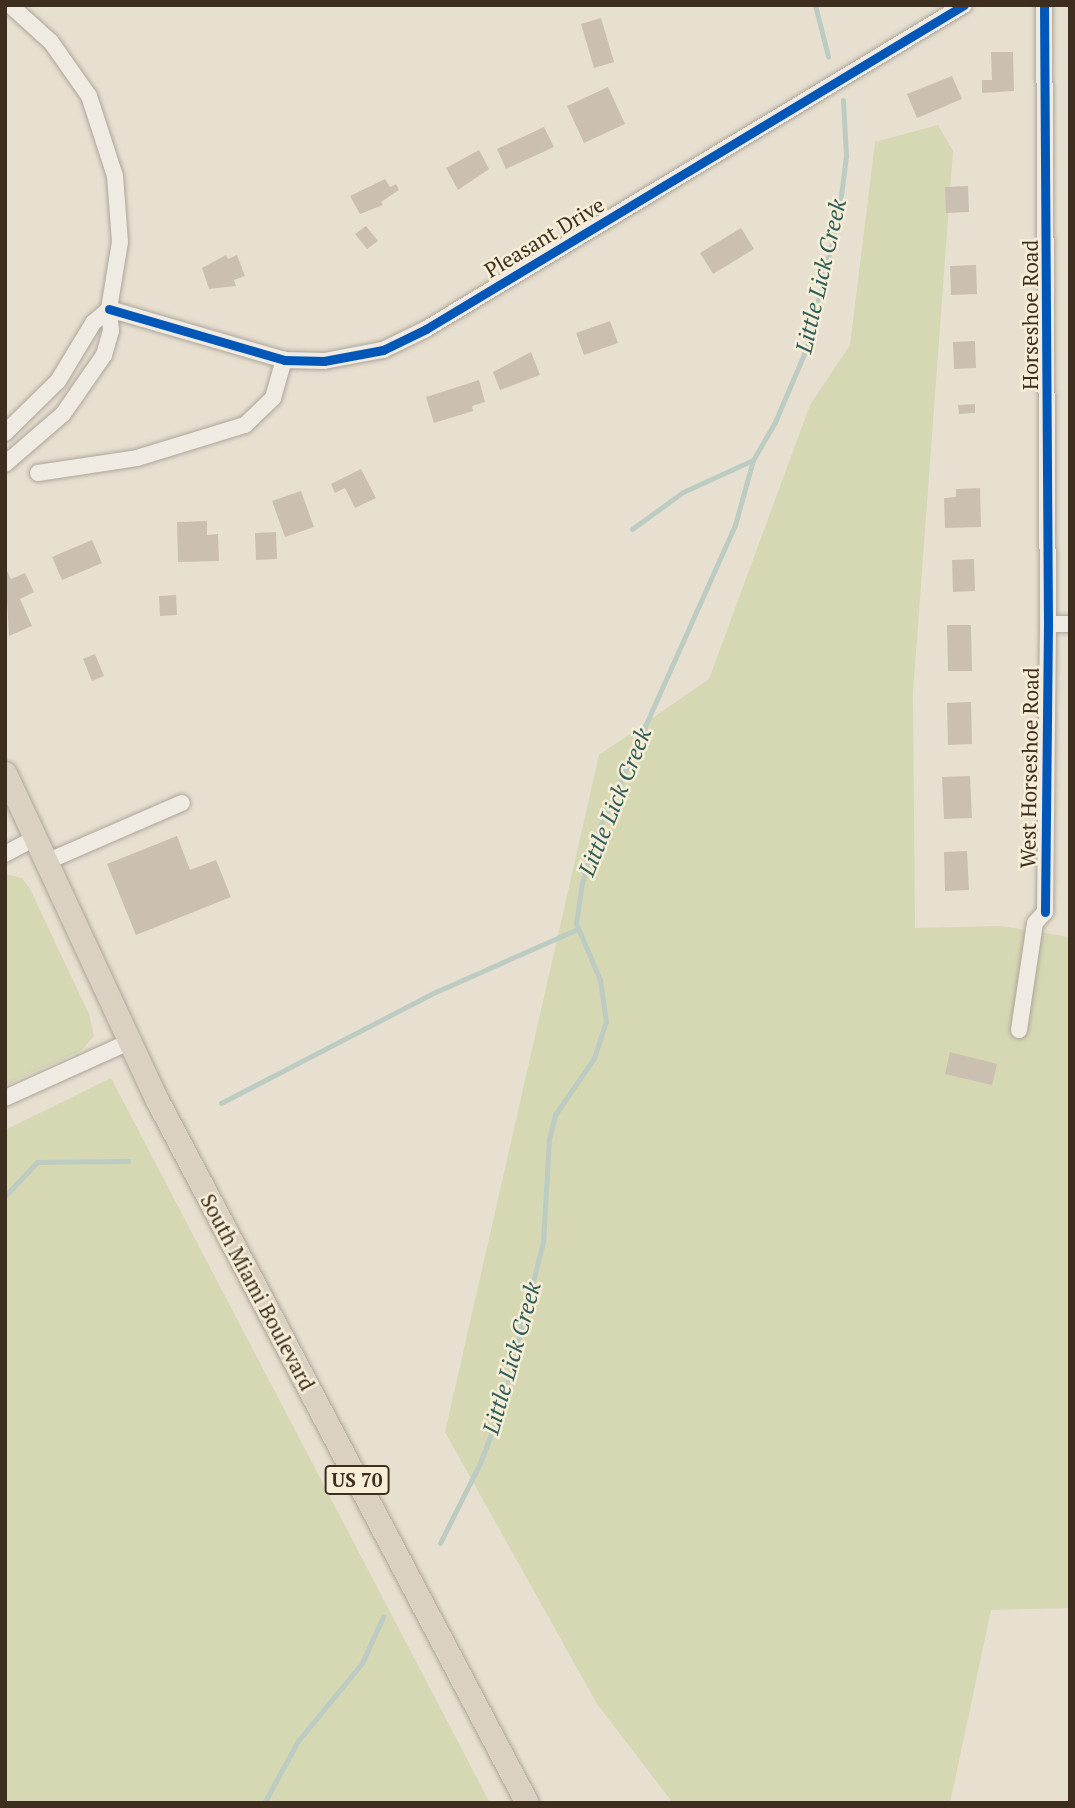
<!DOCTYPE html>
<html>
<head>
<meta charset="utf-8">
<style>
  body { margin:0 }
  #map { position:relative; width:1075px; height:1808px; overflow:hidden; background:#e7e0d1; font-family:"PT Serif",serif }
  div>[style] { position:absolute }
  [style*='--x'] { left:calc(var(--x)*1px); top:calc(var(--y)*1px); width:calc(var(--w)*1px); rotate:calc(var(--a)*1deg) }
  .green>* { inset:0; background:#d6d7b3 }
  .stream>* { height:5px; margin:-2.5px; padding:0 2.5px; transform-origin:2.5px; border-radius:2.5px; background:#bcccc2 }
  .building>* { inset:0; background:#cbbfb2 }
  .roads { filter:drop-shadow(0 0 2px #ada599) drop-shadow(0 0 2px #ada599) }
  .minor>* { height:16px; margin:-8px; padding:0 8px; transform-origin:8px; border-radius:8px; background:#efebe3 }
  .highway>* { height:23px; margin:-11.5px; padding:0 11.5px; transform-origin:11.5px; border-radius:11.5px; background:#dad1c2 }
  .cycleway>* { height:9px; margin:-4.5px; padding:0 4.5px; transform-origin:4.5px; border-radius:4.5px; background:#0057b8 }
  span { translate:-50% -50%; white-space:nowrap; text-align:center; line-height:1.15; -webkit-text-stroke:5px #f7eed8; paint-order:stroke }
  .shield-label span { padding:2px 5px; background:#f7eed8; border:2px solid; border-radius:5px; -webkit-text-stroke-width:0 }
  .shield-label { font-size:19px; color:#3d2e20; font-weight:700 }
  .street-label { font-size:21px; color:#3d2e20 }
  .water-label { font-size:23px; color:#2f5d5a; font-style:italic }
  .frame { position:absolute; inset:0; border:7px solid #3d2e20; pointer-events:none }
</style>
</head>
<body>
<div id="map">
  <div class="green">
    <div style="clip-path:polygon(938px 125px,953px 151px,913px 693px,915px 928px,1001px 926px,1070px 937px,1070px 1608px,991px 1610px,950px 1803px,673px 1803px,597px 1704px,445px 1432px,599px 755px,709px 679px,810px 405px,850px 345px,875px 142px)"></div>
    <div style="clip-path:polygon(5px 874px,22px 878px,30px 889px,89px 1014px,94px 1036px,82px 1050px,5px 1085px)"></div>
    <div style="clip-path:polygon(111px 1078px,490px 1803px,5px 1803px,5px 1130px)"></div>
  </div>
  <div class="stream">
    <div style="--x:815;--y:5;--w:53;--a:75.7"></div>
    <div style="--x:632;--y:529;--w:63;--a:-36"></div>
    <div style="--x:683;--y:492;--w:77;--a:-24.6"></div>
    <div style="--x:221;--y:1103;--w:237;--a:-27.4"></div>
    <div style="--x:431;--y:994;--w:161;--a:-23.9"></div>
    <div style="--x:5;--y:1196;--w:47;--a:-46.7"></div>
    <div style="--x:37;--y:1162;--w:91;--a:-0.6"></div>
    <div style="--x:440;--y:1543;--w:89;--a:-63.4"></div>
    <div style="--x:480;--y:1463;--w:62;--a:-69.2"></div>
    <div style="--x:502;--y:1405;--w:168;--a:-75.9"></div>
    <div style="--x:543;--y:1242;--w:103;--a:-86.7"></div>
    <div style="--x:549;--y:1139;--w:25;--a:-76"></div>
    <div style="--x:555;--y:1115;--w:69;--a:-55.6"></div>
    <div style="--x:594;--y:1058;--w:38;--a:-72"></div>
    <div style="--x:606;--y:1022;--w:42;--a:-98.1"></div>
    <div style="--x:600;--y:980;--w:62;--a:-112.8"></div>
    <div style="--x:576;--y:923;--w:40;--a:-81.5"></div>
    <div style="--x:582;--y:883;--w:57;--a:-72.5"></div>
    <div style="--x:599;--y:829;--w:333;--a:-65.9"></div>
    <div style="--x:735;--y:525;--w:67;--a:-74.5"></div>
    <div style="--x:753;--y:460;--w:44;--a:-59.9"></div>
    <div style="--x:775;--y:422;--w:82;--a:-66.9"></div>
    <div style="--x:807;--y:347;--w:139;--a:-76.7"></div>
    <div style="--x:839;--y:212;--w:56;--a:-82.9"></div>
    <div style="--x:846;--y:156;--w:56;--a:-93.1"></div>
    <div style="--x:264;--y:1803;--w:71;--a:-61.3"></div>
    <div style="--x:298;--y:1741;--w:101;--a:-50.6"></div>
    <div style="--x:362;--y:1663;--w:51;--a:-65.5"></div>
  </div>
  <div class="building">
    <div style="clip-path:polygon(601px 18px,614px 62px,594px 68px,581px 24px)"></div>
    <div style="clip-path:polygon(991px 52px,1013px 52px,1014px 91px,982px 93px,982px 80px,992px 80px)"></div>
    <div style="clip-path:polygon(952px 76px,962px 99px,917px 118px,907px 94px)"></div>
    <div style="clip-path:polygon(608px 87px,625px 124px,584px 143px,567px 106px)"></div>
    <div style="clip-path:polygon(544px 127px,554px 147px,506px 169px,497px 149px)"></div>
    <div style="clip-path:polygon(479px 150px,489px 169px,458px 190px,446px 168px)"></div>
    <div style="clip-path:polygon(385px 179px,390px 187px,396px 184px,399px 190px,381px 202px,383px 205px,360px 214px,350px 196px)"></div>
    <div style="clip-path:polygon(968px 186px,969px 212px,946px 213px,945px 187px)"></div>
    <div style="clip-path:polygon(366px 226px,378px 241px,367px 249px,355px 234px)"></div>
    <div style="clip-path:polygon(741px 228px,754px 249px,713px 274px,700px 253px)"></div>
    <div style="clip-path:polygon(226px 255px,228px 259px,237px 255px,245px 276px,234px 280px,236px 286px,209px 289px,202px 268px)"></div>
    <div style="clip-path:polygon(976px 265px,977px 294px,951px 295px,950px 266px)"></div>
    <div style="clip-path:polygon(610px 321px,618px 343px,584px 355px,576px 333px)"></div>
    <div style="clip-path:polygon(975px 341px,976px 368px,954px 369px,953px 342px)"></div>
    <div style="clip-path:polygon(531px 352px,540px 375px,500px 390px,493px 372px)"></div>
    <div style="clip-path:polygon(479px 380px,485px 402px,472px 406px,473px 411px,434px 423px,426px 397px)"></div>
    <div style="clip-path:polygon(975px 404px,975px 413px,959px 414px,958px 405px)"></div>
    <div style="clip-path:polygon(361px 469px,376px 498px,355px 508px,345px 488px,335px 493px,331px 484px)"></div>
    <div style="clip-path:polygon(980px 488px,981px 527px,945px 528px,944px 498px,956px 497px,956px 489px)"></div>
    <div style="clip-path:polygon(301px 491px,314px 527px,285px 537px,272px 501px)"></div>
    <div style="clip-path:polygon(207px 521px,207px 535px,218px 534px,219px 561px,178px 562px,177px 522px)"></div>
    <div style="clip-path:polygon(276px 532px,277px 559px,256px 560px,255px 533px)"></div>
    <div style="clip-path:polygon(92px 540px,102px 563px,62px 580px,52px 557px)"></div>
    <div style="clip-path:polygon(974px 559px,975px 591px,953px 592px,952px 560px)"></div>
    <div style="clip-path:polygon(5px 567px,11px 579px,25px 573px,34px 592px,20px 599px,32px 626px,9px 636px)"></div>
    <div style="clip-path:polygon(176px 595px,177px 615px,160px 616px,159px 596px)"></div>
    <div style="clip-path:polygon(947px 625px,971px 625px,972px 671px,948px 671px)"></div>
    <div style="clip-path:polygon(95px 654px,104px 676px,92px 681px,83px 659px)"></div>
    <div style="clip-path:polygon(971px 702px,972px 744px,948px 745px,947px 703px)"></div>
    <div style="clip-path:polygon(970px 776px,972px 818px,944px 819px,942px 777px)"></div>
    <div style="clip-path:polygon(177px 836px,190px 870px,216px 860px,231px 897px,136px 935px,107px 864px)"></div>
    <div style="clip-path:polygon(967px 851px,969px 890px,945px 891px,944px 852px)"></div>
    <div style="clip-path:polygon(950px 1052px,997px 1064px,992px 1085px,945px 1074px)"></div>
  </div>
  <div class="roads">
    <div class="minor">
      <div style="--x:109;--y:309;--w:182;--a:16.2"></div>
      <div style="--x:284;--y:360;--w:40;--a:1.4"></div>
      <div style="--x:324;--y:361;--w:60;--a:-10.6"></div>
      <div style="--x:383;--y:350;--w:48;--a:-26"></div>
      <div style="--x:426;--y:329;--w:628;--a:-31.06"></div>
      <div style="--x:5;--y:433;--w:74;--a:-44.5"></div>
      <div style="--x:58;--y:381;--w:68;--a:-58.9"></div>
      <div style="--x:93;--y:323;--w:21;--a:-41"></div>
      <div style="--x:5;--y:464;--w:77;--a:-40.8"></div>
      <div style="--x:63;--y:414;--w:72;--a:-55.2"></div>
      <div style="--x:104;--y:355;--w:25;--a:-74"></div>
      <div style="--x:111;--y:331;--w:22;--a:-95"></div>
      <div style="--x:109;--y:309;--w:68;--a:-80.7"></div>
      <div style="--x:120;--y:242;--w:66;--a:-94.3"></div>
      <div style="--x:115;--y:176;--w:84;--a:-108"></div>
      <div style="--x:89;--y:96;--w:66;--a:-125.1"></div>
      <div style="--x:51;--y:42;--w:55;--a:-137.9"></div>
      <div style="--x:38;--y:473;--w:100;--a:-8.6"></div>
      <div style="--x:137;--y:458;--w:113;--a:-17"></div>
      <div style="--x:245;--y:425;--w:39;--a:-44"></div>
      <div style="--x:273;--y:398;--w:40;--a:-74"></div>
      <div style="--x:1048;--y:624;--w:22;--a:0"></div>
      <div style="--x:5;--y:854;--w:34;--a:-28"></div>
      <div style="--x:46;--y:862;--w:148;--a:-23.5"></div>
      <div style="--x:1019;--y:1030;--w:108;--a:-81.5"></div>
      <div style="--x:1035;--y:923;--w:15;--a:-48"></div>
      <div style="--x:1045;--y:912;--w:288;--a:-89.4"></div>
      <div style="--x:1048;--y:624;--w:619;--a:-90.37"></div>
      <div style="--x:5;--y:1098;--w:136;--a:-24.3"></div>
    </div>
    <div class="highway">
      <div style="--x:5;--y:773;--w:361;--a:65.1"></div>
      <div style="--x:157;--y:1100;--w:794;--a:62.24"></div>
    </div>
  </div>
  <div class="cycleway">
    <div style="--x:1044;--y:5;--w:619;--a:89.63"></div>
    <div style="--x:1048;--y:624;--w:288;--a:90.6"></div>
    <div style="--x:109;--y:309;--w:182;--a:16.2"></div>
    <div style="--x:284;--y:360;--w:40;--a:1.4"></div>
    <div style="--x:324;--y:361;--w:60;--a:-10.6"></div>
    <div style="--x:383;--y:350;--w:48;--a:-26"></div>
    <div style="--x:426;--y:329;--w:628;--a:-31.06"></div>
  </div>
  <div class="shield-label">
    <span style="left:357px;top:1480px">US 70</span>
  </div>
  <div class="street-label">
    <span style="left:544px;top:237px;rotate:-31deg">Pleasant Drive</span>
    <span style="left:1030px;top:315px;rotate:-90deg">Horseshoe Road</span>
    <span style="left:1029px;top:768px;rotate:-89deg">West Horseshoe Road</span>
    <span style="left:258px;top:1292px;rotate:62deg">South Miami Boulevard</span>
  </div>
  <div class="water-label">
    <span style="left:821px;top:276px;rotate:-77deg">Little Lick Creek</span>
    <span style="left:615px;top:802px;rotate:-68deg">Little Lick Creek</span>
    <span style="left:512px;top:1358px;rotate:-74deg">Little Lick Creek</span>
  </div>
  <div class="frame"></div>
</div>
</body>
</html>
